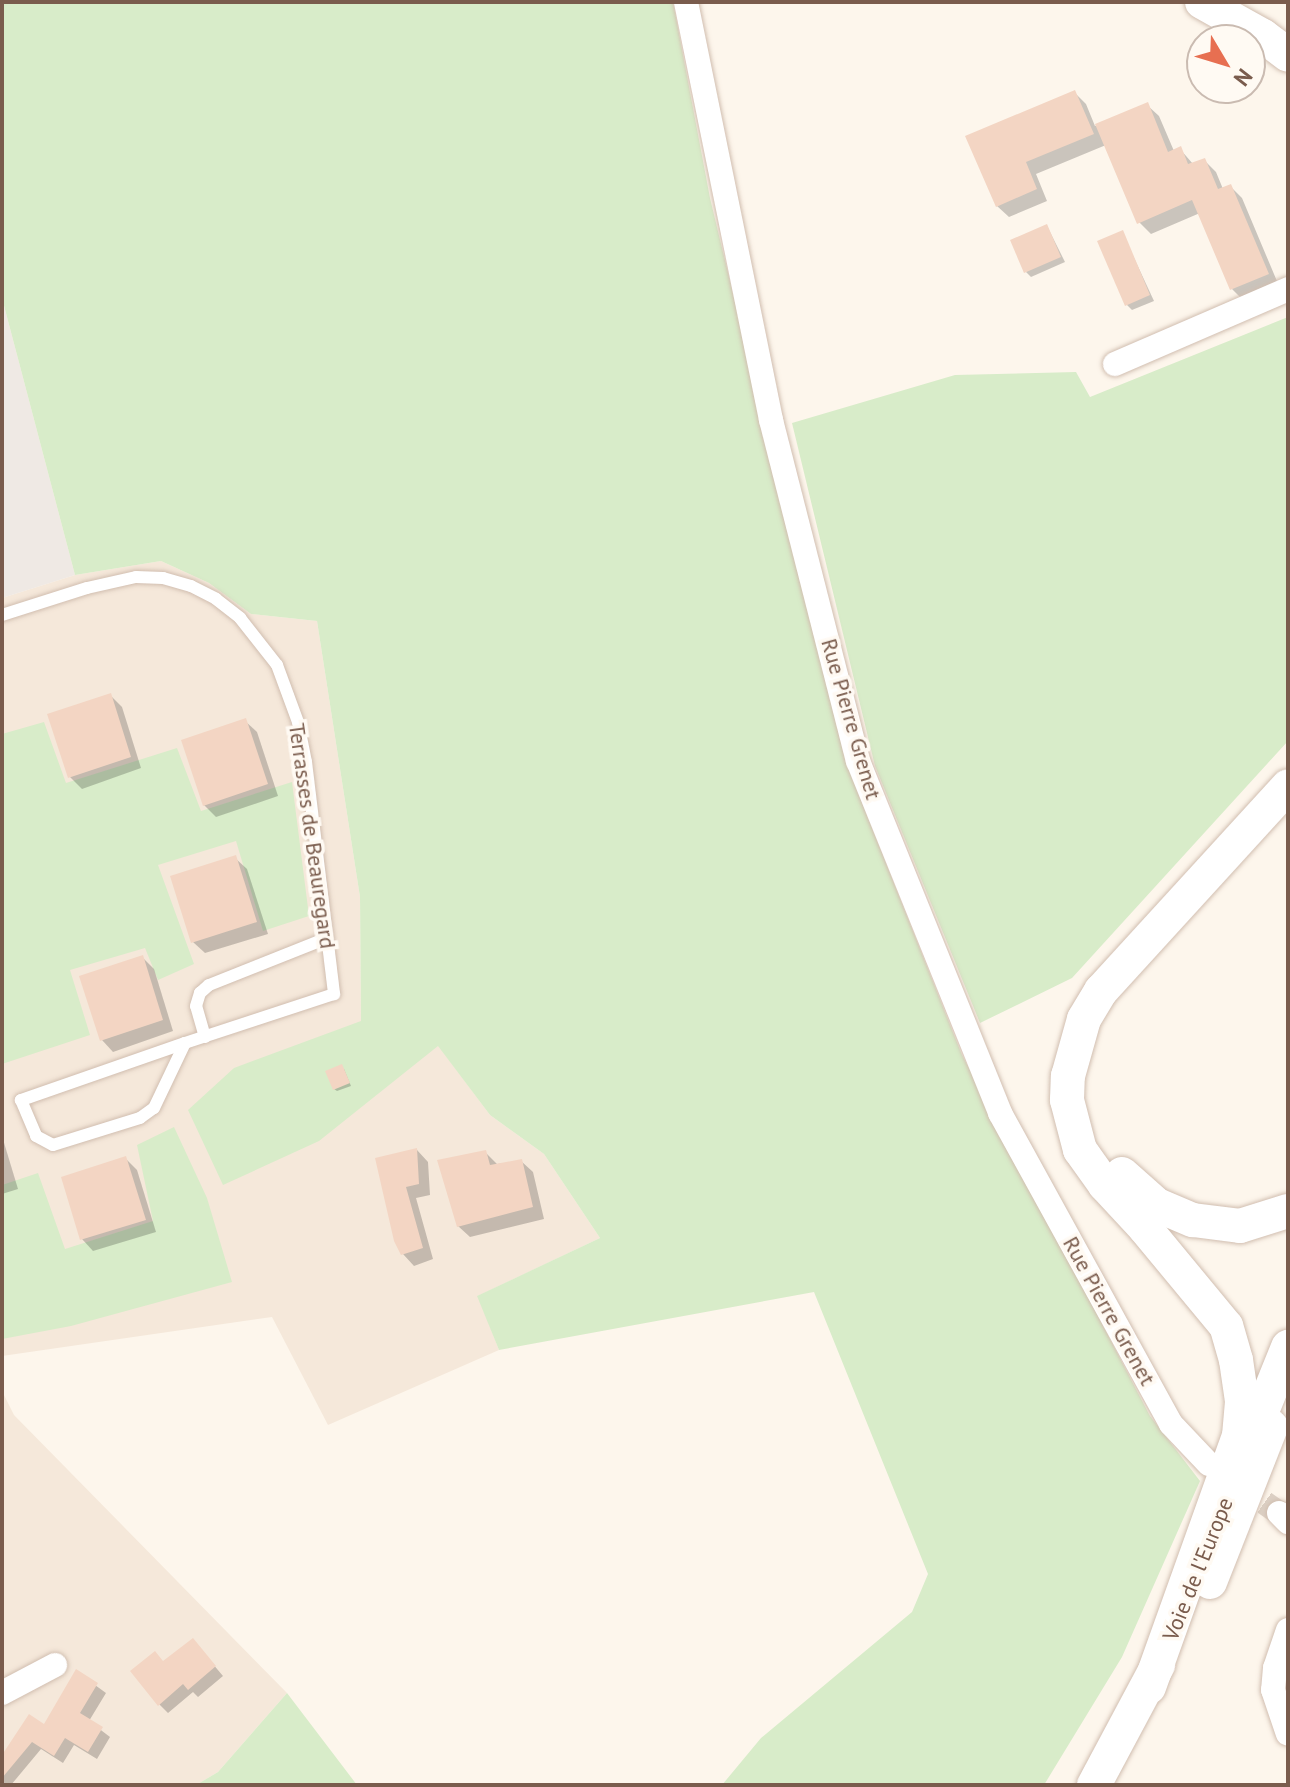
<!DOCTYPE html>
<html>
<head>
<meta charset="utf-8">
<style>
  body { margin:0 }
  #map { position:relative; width:1290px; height:1787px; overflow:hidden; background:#fdf6ec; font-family:"PT Sans",sans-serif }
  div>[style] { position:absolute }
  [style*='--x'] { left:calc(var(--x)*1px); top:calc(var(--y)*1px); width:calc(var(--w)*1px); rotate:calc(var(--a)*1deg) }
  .residential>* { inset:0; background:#f5e8da }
  .industrial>* { inset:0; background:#efe9e4 }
  .green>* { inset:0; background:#d8ecc9 }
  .shadow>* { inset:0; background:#0003 }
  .building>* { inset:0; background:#f3d5c3 }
  .minor-tunnel>* { height:24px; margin-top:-12px; transform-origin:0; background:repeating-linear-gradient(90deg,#dcd0c4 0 24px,transparent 0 36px) }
  .roads { filter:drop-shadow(0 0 2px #d1beb0) drop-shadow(0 0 2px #d1beb0) }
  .service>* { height:12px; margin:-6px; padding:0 6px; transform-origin:6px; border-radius:6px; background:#fff }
  .minor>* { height:24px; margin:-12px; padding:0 12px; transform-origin:12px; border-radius:12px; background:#fff }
  .secondary>* { height:34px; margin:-17px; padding:0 17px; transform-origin:17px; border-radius:17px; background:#fff }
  span { translate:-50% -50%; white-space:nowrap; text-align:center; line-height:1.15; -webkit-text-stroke:7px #fffaf3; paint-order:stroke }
  .street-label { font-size:22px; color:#7a5c4d }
  .frame { position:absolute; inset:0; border:4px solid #7a5c4d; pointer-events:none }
  .north { position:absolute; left:1186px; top:24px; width:80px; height:80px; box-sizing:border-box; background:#fffaf3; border:2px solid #cabbb1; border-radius:50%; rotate:128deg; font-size:22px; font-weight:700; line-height:32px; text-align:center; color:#7a5c4d }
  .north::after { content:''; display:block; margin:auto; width:28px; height:36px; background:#e76f51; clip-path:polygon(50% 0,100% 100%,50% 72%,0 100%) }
</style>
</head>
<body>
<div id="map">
  <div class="residential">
    <div style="clip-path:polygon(161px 561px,209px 583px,251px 614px,317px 621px,360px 897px,361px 1022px,438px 1045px,490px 1115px,544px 1154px,600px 1238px,478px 1296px,499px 1350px,328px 1425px,272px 1317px,2px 1356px,2px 598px,75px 575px)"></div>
    <div style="clip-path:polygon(2px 1391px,14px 1415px,287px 1693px,218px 1772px,196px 1785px,2px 1785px)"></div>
  </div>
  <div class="industrial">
    <div style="clip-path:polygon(2px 298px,75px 575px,2px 598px)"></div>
  </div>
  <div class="green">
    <div style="clip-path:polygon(2px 2px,673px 2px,710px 198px,845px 760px,962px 1055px,1150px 1416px,1200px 1481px,1122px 1657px,1044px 1785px,722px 1785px,761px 1738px,912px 1612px,928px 1574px,814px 1292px,499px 1350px,477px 1296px,600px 1238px,544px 1154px,490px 1115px,438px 1046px,319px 1141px,223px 1185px,188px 1110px,234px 1068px,361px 1021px,360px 897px,317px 621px,251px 614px,209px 583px,161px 561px,75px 575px,2px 298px)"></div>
    <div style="clip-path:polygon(1288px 317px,1288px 741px,1072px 978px,980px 1023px,875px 766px,792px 423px,955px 375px,1076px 372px,1090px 397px)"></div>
    <div style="clip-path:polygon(44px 722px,66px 783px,177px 748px,201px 811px,292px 782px,309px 916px,263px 931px,236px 841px,158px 865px,194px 964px,158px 980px,145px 948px,70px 970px,90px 1035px,2px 1064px,2px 734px)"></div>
    <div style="clip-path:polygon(174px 1127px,207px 1198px,232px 1282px,71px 1326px,2px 1339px,2px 1185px,38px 1173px,65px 1249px,153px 1221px,137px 1145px)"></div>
    <div style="clip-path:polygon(287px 1693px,357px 1785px,196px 1785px,218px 1772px)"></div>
  </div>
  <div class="shadow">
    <div style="clip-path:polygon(1074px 92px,1086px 104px,1095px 126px,1147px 105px,1159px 116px,1174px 151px,1180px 149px,1193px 164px,1204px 160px,1216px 172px,1223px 189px,1230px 186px,1242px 198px,1279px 286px,1244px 301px,1232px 289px,1200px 213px,1151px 234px,1139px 222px,1106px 145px,1036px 174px,1047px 201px,1009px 217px,997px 206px,967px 137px)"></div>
    <div style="clip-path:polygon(1047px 226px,1065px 262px,1031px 277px,1026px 272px)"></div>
    <div style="clip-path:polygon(1122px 232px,1154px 301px,1132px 310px,1126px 304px)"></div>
    <div style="clip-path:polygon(110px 695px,122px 707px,141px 768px,82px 789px,70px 777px)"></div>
    <div style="clip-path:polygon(245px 721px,257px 732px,278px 796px,216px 817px,204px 805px)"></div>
    <div style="clip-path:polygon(235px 858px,247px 869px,268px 934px,205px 953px,193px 942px)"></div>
    <div style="clip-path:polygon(143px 958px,154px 969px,173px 1031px,113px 1052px,102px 1040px)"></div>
    <div style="clip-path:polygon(344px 1069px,351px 1086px,337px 1091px,334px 1089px)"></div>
    <div style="clip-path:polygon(2px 1136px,18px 1189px,2px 1194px)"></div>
    <div style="clip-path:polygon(417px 1150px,428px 1162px,430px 1195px,416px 1198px,433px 1259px,414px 1266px,403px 1254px,377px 1160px)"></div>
    <div style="clip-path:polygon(485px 1152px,497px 1164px,521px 1161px,533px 1172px,544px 1219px,470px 1237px,458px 1226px)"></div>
    <div style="clip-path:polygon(125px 1158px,137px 1170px,156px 1232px,93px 1251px,82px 1239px)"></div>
    <div style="clip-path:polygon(201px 1650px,223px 1676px,198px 1697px,193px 1692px,168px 1713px,159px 1704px,164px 1663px)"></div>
    <div style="clip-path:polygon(77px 1672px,106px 1693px,89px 1721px,110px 1737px,97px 1759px,74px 1745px,63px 1763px,41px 1749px,11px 1785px,2px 1785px,2px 1755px,45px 1727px)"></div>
  </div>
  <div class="building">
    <div style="clip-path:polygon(1075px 90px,1094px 134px,1026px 162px,1037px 189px,996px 207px,965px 136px)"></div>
    <div style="clip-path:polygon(1148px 102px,1168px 152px,1181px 146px,1188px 164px,1205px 158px,1218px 189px,1231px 184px,1269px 274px,1230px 290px,1192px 200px,1137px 224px,1095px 124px)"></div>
    <div style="clip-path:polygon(1047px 224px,1061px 257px,1024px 273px,1010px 240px)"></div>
    <div style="clip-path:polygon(1123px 230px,1150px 295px,1125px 306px,1097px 241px)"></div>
    <div style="clip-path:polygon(111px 693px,131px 757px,68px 778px,47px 714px)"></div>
    <div style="clip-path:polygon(246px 718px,268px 784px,203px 806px,181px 740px)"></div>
    <div style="clip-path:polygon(236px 855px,257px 922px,191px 943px,170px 876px)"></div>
    <div style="clip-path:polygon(143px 955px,163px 1020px,100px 1041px,79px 976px)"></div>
    <div style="clip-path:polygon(342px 1064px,350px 1083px,333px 1090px,325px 1071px)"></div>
    <div style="clip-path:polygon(417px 1148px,419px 1184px,406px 1187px,423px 1248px,401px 1255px,394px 1241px,375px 1158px)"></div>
    <div style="clip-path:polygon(486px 1150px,490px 1165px,522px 1159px,533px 1207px,457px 1227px,437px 1160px)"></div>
    <div style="clip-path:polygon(126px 1156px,146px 1220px,80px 1240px,61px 1177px)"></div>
    <div style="clip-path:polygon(193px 1638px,216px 1666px,188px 1690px,183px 1684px,158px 1706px,130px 1671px,155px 1651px,163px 1661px)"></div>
    <div style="clip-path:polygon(76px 1669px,98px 1683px,80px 1713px,103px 1727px,88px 1752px,65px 1738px,54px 1756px,32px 1742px,2px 1778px,2px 1755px,29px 1714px,44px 1724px)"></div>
  </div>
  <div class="minor-tunnel">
    <div style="--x:1235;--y:1482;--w:54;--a:35.2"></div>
  </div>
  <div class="roads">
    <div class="service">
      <div style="--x:2;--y:615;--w:89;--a:-17.6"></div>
      <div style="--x:87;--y:588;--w:50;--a:-12.7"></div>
      <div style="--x:136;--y:577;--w:27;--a:2"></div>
      <div style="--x:163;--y:578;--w:29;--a:16"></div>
      <div style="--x:191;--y:586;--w:28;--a:27"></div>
      <div style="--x:216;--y:599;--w:31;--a:38"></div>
      <div style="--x:240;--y:618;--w:60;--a:51.8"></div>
      <div style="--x:277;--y:665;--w:61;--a:69.8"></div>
      <div style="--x:298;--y:722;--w:41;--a:78.7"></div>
      <div style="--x:306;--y:762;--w:234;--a:83.1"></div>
      <div style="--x:334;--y:994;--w:157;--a:161.8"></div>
      <div style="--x:185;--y:1043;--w:174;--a:160.8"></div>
      <div style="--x:21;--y:1100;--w:39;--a:67"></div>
      <div style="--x:36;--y:1136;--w:19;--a:28"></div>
      <div style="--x:53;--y:1145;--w:91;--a:-17.2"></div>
      <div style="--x:140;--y:1118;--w:17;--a:-36"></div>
      <div style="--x:154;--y:1108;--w:72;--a:-64.5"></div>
      <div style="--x:205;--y:1037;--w:32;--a:-106"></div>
      <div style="--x:196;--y:1006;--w:14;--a:-73"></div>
      <div style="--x:200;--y:993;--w:12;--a:-42"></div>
      <div style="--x:209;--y:985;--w:127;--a:-21.7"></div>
    </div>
    <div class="minor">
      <div style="--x:686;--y:2;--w:427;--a:78.5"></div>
      <div style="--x:771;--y:420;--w:352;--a:75.7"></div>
      <div style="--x:858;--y:761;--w:380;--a:68"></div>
      <div style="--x:1000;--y:1113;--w:355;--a:61.2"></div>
      <div style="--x:1171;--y:1424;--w:55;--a:46.5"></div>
      <div style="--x:1115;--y:364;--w:189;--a:-23.4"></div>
      <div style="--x:1279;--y:1513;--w:13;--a:45"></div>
      <div style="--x:1288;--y:1630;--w:40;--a:108.9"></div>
      <div style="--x:1275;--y:1668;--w:22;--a:95"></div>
      <div style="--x:1273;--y:1690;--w:46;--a:71.2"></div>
      <div style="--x:2;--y:1693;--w:60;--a:-27.8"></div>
    </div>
    <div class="secondary">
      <div style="--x:1202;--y:2;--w:70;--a:29.1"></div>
      <div style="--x:1263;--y:36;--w:31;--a:37"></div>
      <div style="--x:1122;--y:1174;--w:47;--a:41.5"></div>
      <div style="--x:1157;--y:1205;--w:39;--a:23"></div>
      <div style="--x:1193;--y:1220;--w:47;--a:7.3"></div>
      <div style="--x:1240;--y:1226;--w:50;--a:-17.4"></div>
      <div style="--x:1248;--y:1446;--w:107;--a:-68"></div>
      <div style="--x:1210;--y:1582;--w:167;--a:-68.5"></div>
      <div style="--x:1149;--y:1687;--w:267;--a:-70.3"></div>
      <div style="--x:1239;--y:1436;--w:35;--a:-85"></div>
      <div style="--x:1242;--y:1401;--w:41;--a:-98.3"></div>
      <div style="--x:1236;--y:1360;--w:35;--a:-106"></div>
      <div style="--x:1226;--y:1326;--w:127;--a:-129.6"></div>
      <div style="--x:1145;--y:1228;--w:59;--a:-132.9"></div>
      <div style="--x:1105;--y:1185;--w:43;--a:-125.5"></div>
      <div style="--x:1080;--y:1150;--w:52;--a:-104.6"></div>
      <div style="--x:1067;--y:1100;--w:24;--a:-88"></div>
      <div style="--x:1068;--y:1076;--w:59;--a:-74.3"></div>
      <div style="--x:1084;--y:1019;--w:33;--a:-59"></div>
      <div style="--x:1101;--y:991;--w:277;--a:-47.6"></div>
      <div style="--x:1094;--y:1785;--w:136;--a:-61.9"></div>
    </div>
  </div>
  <div class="street-label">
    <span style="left:851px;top:719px;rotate:74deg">Rue Pierre Grenet</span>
    <span style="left:312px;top:836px;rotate:82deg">Terrasses de Beauregard</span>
    <span style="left:1109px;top:1311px;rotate:61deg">Rue Pierre Grenet</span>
    <span style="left:1198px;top:1569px;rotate:-68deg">Voie de l'Europe</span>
  </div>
  <div class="frame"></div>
  <div class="north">N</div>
</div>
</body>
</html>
